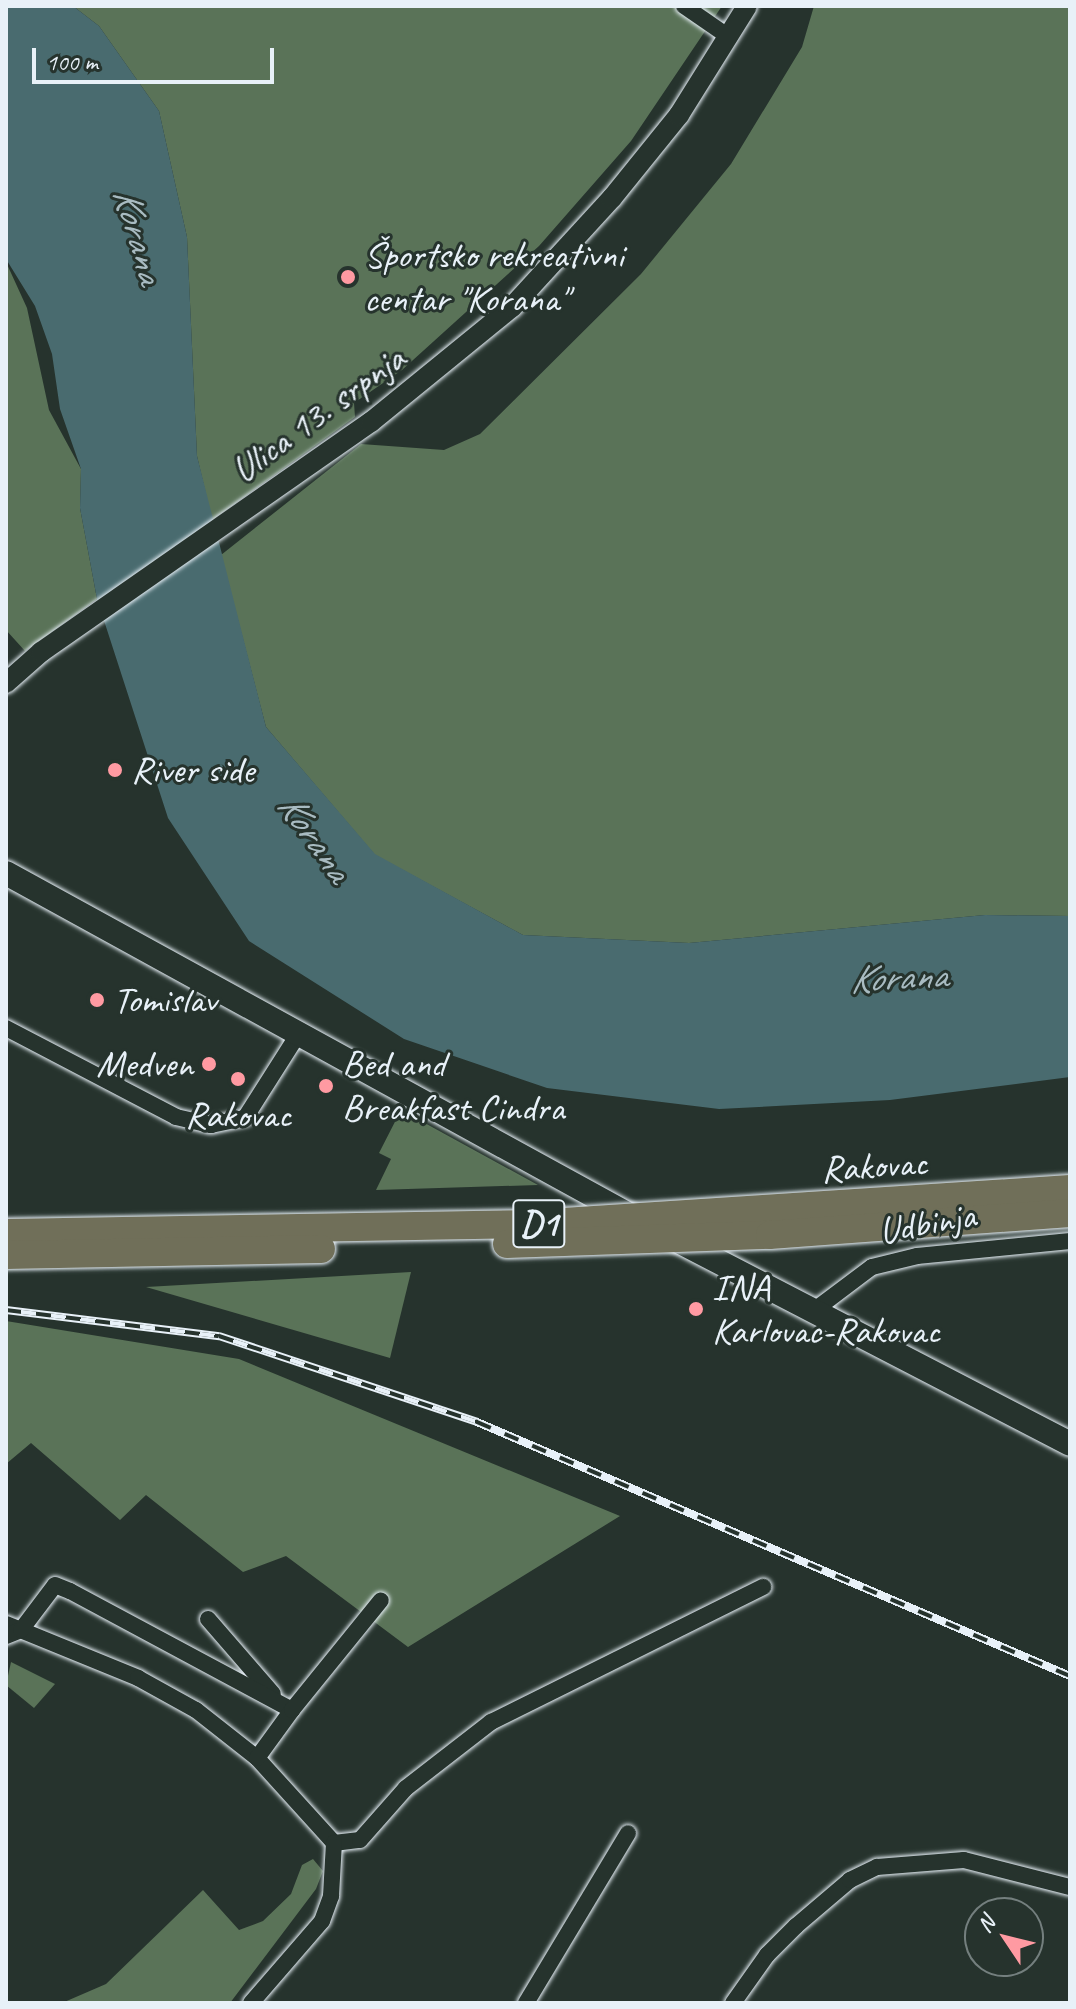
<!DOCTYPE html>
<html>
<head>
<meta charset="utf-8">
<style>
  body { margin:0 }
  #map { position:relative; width:1076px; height:2009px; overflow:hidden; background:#26332d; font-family:Caveat,sans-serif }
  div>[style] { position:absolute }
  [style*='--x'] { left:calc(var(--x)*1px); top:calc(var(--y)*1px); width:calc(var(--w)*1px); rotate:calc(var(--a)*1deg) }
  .green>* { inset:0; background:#5a7358 }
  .water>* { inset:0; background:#496b6f }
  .roads { filter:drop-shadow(0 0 2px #e8f1f8) drop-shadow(0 0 2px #e8f1f8) }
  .minor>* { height:16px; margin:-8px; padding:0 8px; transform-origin:8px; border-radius:8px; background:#26332d }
  .tertiary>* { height:20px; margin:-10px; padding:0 10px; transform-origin:10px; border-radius:10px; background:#26332d }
  .secondary>* { height:24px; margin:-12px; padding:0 12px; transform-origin:12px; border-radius:12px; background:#26332d }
  .rail>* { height:8px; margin-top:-4px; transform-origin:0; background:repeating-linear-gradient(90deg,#26332d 0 15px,#e8f1f8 0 30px); box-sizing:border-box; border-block:2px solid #e8f1f8 }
  .bridges { filter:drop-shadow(0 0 2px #e8f1f8) drop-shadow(0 0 2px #e8f1f8) }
  .trunk-bridge>* { height:28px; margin:-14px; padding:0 14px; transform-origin:14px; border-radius:14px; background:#706f59 }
  .dots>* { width:22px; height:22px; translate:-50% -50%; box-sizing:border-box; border:4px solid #26332d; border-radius:50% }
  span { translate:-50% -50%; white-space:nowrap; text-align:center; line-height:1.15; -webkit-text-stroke:6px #26332d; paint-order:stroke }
  .shield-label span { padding:2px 6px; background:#26332d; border:2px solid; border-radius:6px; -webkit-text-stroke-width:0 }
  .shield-label { font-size:36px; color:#e8f1f8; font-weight:700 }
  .poi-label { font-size:38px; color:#e8f1f8 }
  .left { translate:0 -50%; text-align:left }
  .right { translate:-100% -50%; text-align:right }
  .street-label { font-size:38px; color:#e8f1f8 }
  .water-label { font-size:40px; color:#a8bbc1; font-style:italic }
  .frame { position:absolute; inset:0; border:8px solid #e8f1f8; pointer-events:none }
  .north { position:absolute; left:964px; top:1897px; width:80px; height:80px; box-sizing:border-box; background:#26332d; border:2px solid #747f7e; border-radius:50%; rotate:305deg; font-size:22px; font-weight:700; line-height:32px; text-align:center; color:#e8f1f8 }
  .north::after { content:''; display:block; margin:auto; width:28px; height:36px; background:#ff9aa2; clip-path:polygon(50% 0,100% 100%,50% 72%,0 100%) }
  .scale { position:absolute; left:32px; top:48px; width:242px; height:36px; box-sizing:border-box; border:4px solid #e8f1f8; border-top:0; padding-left:10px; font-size:24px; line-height:28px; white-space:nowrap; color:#e8f1f8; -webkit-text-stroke:6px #26332d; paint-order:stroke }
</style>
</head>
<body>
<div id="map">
  <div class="green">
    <div style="clip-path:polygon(73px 6px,722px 6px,631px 141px,539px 246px,402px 370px,354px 403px,355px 417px,212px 520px,197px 456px,187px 237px,159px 111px,99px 26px)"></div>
    <div style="clip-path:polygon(814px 6px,1070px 6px,1070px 916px,985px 915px,689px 943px,523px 935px,375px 855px,266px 727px,221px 555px,361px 444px,444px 450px,480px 434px,641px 274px,731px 164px,802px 47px)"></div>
    <div style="clip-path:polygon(6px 262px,27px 308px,49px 410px,81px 469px,80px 508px,97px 599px,25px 651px,6px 630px)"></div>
    <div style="clip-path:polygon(401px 1110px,538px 1185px,376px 1190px,391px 1159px,379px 1153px)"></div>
    <div style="clip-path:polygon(411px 1272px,390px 1358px,146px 1287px)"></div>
    <div style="clip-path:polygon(6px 1321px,239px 1359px,620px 1516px,408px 1647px,286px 1556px,243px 1572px,146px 1495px,120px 1520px,31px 1443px,6px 1464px)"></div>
    <div style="clip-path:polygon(11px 1662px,55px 1684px,34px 1708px,6px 1685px)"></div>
    <div style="clip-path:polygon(313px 1859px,323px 1871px,316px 1889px,230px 2003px,62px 2003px,106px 1984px,203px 1890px,239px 1930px,263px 1921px,291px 1894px,302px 1865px)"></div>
  </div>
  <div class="water">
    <div style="clip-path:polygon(6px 6px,73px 6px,99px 26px,159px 111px,187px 237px,197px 456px,266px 727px,375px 854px,523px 935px,689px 943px,985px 915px,1070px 916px,1070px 1077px,890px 1100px,719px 1109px,547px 1088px,404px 1039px,249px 941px,168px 818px,97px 599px,80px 508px,81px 469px,60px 409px,52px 354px,35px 306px,6px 259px)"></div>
  </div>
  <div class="roads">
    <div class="minor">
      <div style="--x:684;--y:6;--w:55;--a:34.6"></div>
      <div style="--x:6;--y:1028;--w:192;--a:27.6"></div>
      <div style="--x:176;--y:1117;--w:36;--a:13"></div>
      <div style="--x:211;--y:1125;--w:35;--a:-12"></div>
      <div style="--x:245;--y:1118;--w:101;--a:-57.6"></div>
      <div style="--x:812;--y:1312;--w:75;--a:-36.9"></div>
      <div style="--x:872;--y:1267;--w:46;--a:-13.7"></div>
      <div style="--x:917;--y:1256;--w:154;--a:-5.6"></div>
      <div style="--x:208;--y:1619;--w:99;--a:49.1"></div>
      <div style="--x:6;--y:1624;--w:143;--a:22.2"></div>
      <div style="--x:138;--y:1678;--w:66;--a:28.9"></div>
      <div style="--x:196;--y:1710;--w:78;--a:38.2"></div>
      <div style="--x:257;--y:1758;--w:115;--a:47.8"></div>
      <div style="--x:6;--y:1636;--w:16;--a:-22"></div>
      <div style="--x:21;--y:1630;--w:56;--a:-52.9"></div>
      <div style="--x:55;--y:1585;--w:16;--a:22"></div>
      <div style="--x:70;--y:1591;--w:252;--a:28.2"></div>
      <div style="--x:292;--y:1710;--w:59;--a:126.1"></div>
      <div style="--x:292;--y:1710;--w:141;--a:-51"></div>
      <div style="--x:334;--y:1843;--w:26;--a:-7"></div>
      <div style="--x:360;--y:1840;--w:69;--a:-48.5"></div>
      <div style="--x:406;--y:1788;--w:108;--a:-37.8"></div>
      <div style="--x:491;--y:1722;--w:304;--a:-26.4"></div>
      <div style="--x:251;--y:2003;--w:108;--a:-49.1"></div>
      <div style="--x:322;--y:1921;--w:27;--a:-70"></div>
      <div style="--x:331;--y:1896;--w:53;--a:-86.8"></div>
      <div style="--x:526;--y:2003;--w:198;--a:-59"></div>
      <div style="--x:733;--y:2003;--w:59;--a:-54.7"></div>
      <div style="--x:767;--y:1955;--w:41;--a:-45"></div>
      <div style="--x:796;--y:1926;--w:71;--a:-40.4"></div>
      <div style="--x:850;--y:1880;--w:30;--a:-26"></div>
      <div style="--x:877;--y:1867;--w:87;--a:-4.6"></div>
      <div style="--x:964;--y:1860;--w:109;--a:14.3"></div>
    </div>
    <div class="tertiary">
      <div style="--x:6;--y:683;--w:47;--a:-41.5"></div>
      <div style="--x:41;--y:652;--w:402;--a:-34.9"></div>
      <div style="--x:371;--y:422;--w:182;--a:-39.2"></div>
      <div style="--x:512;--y:307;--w:148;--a:-47.5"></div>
      <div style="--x:612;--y:198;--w:107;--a:-51.1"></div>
      <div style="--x:679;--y:115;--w:128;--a:-58"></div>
    </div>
    <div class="secondary">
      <div style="--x:6;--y:873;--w:721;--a:28.77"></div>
      <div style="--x:671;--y:1237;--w:449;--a:27.4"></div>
    </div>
  </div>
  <div class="rail">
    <div style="--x:6;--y:1310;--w:215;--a:7"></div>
    <div style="--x:219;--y:1336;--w:272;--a:18.4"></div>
    <div style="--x:477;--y:1422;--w:645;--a:23.19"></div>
  </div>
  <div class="bridges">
    <div class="trunk-bridge">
      <div style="--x:6;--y:1233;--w:527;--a:-0.98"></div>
      <div style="--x:533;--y:1224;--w:538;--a:-3.73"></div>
      <div style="--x:507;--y:1244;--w:263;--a:-2"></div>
      <div style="--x:770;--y:1235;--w:301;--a:-4.2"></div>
      <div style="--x:6;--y:1255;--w:315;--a:-1.1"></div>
    </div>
  </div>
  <div class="dots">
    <div style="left:348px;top:277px;background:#ff9aa2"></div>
    <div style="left:115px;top:770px;background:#ff9aa2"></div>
    <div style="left:97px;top:1000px;background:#ff9aa2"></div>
    <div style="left:209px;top:1064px;background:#ff9aa2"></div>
    <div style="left:238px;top:1079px;background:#ff9aa2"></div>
    <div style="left:326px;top:1086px;background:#ff9aa2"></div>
    <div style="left:696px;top:1309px;background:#ff9aa2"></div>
  </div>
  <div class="shield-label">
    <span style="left:539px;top:1224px">D1</span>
  </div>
  <div class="poi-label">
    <span class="left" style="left:364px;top:277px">Športsko rekreativni<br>centar "Korana"</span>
    <span class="left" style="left:131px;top:770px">River side</span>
    <span class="left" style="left:113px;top:1000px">Tomislav</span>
    <span class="right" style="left:193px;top:1064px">Medven</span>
    <span class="left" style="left:342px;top:1086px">Bed and<br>Breakfast Cindra</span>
    <span style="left:238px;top:1115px">Rakovac</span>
    <span class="left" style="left:712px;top:1309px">INA<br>Karlovac-Rakovac</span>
  </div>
  <div class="street-label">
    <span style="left:318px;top:414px;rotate:-36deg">Ulica 13. srpnja</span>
    <span style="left:874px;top:1166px;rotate:-4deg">Rakovac</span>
    <span style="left:927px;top:1223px;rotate:-10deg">Udbinja</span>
  </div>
  <div class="water-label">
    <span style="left:139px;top:235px;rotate:74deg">Korana</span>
    <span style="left:315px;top:837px;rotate:55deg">Korana</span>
    <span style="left:898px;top:977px;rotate:-3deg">Korana</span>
  </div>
  <div class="frame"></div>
  <div class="north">N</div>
  <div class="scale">100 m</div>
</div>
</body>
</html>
